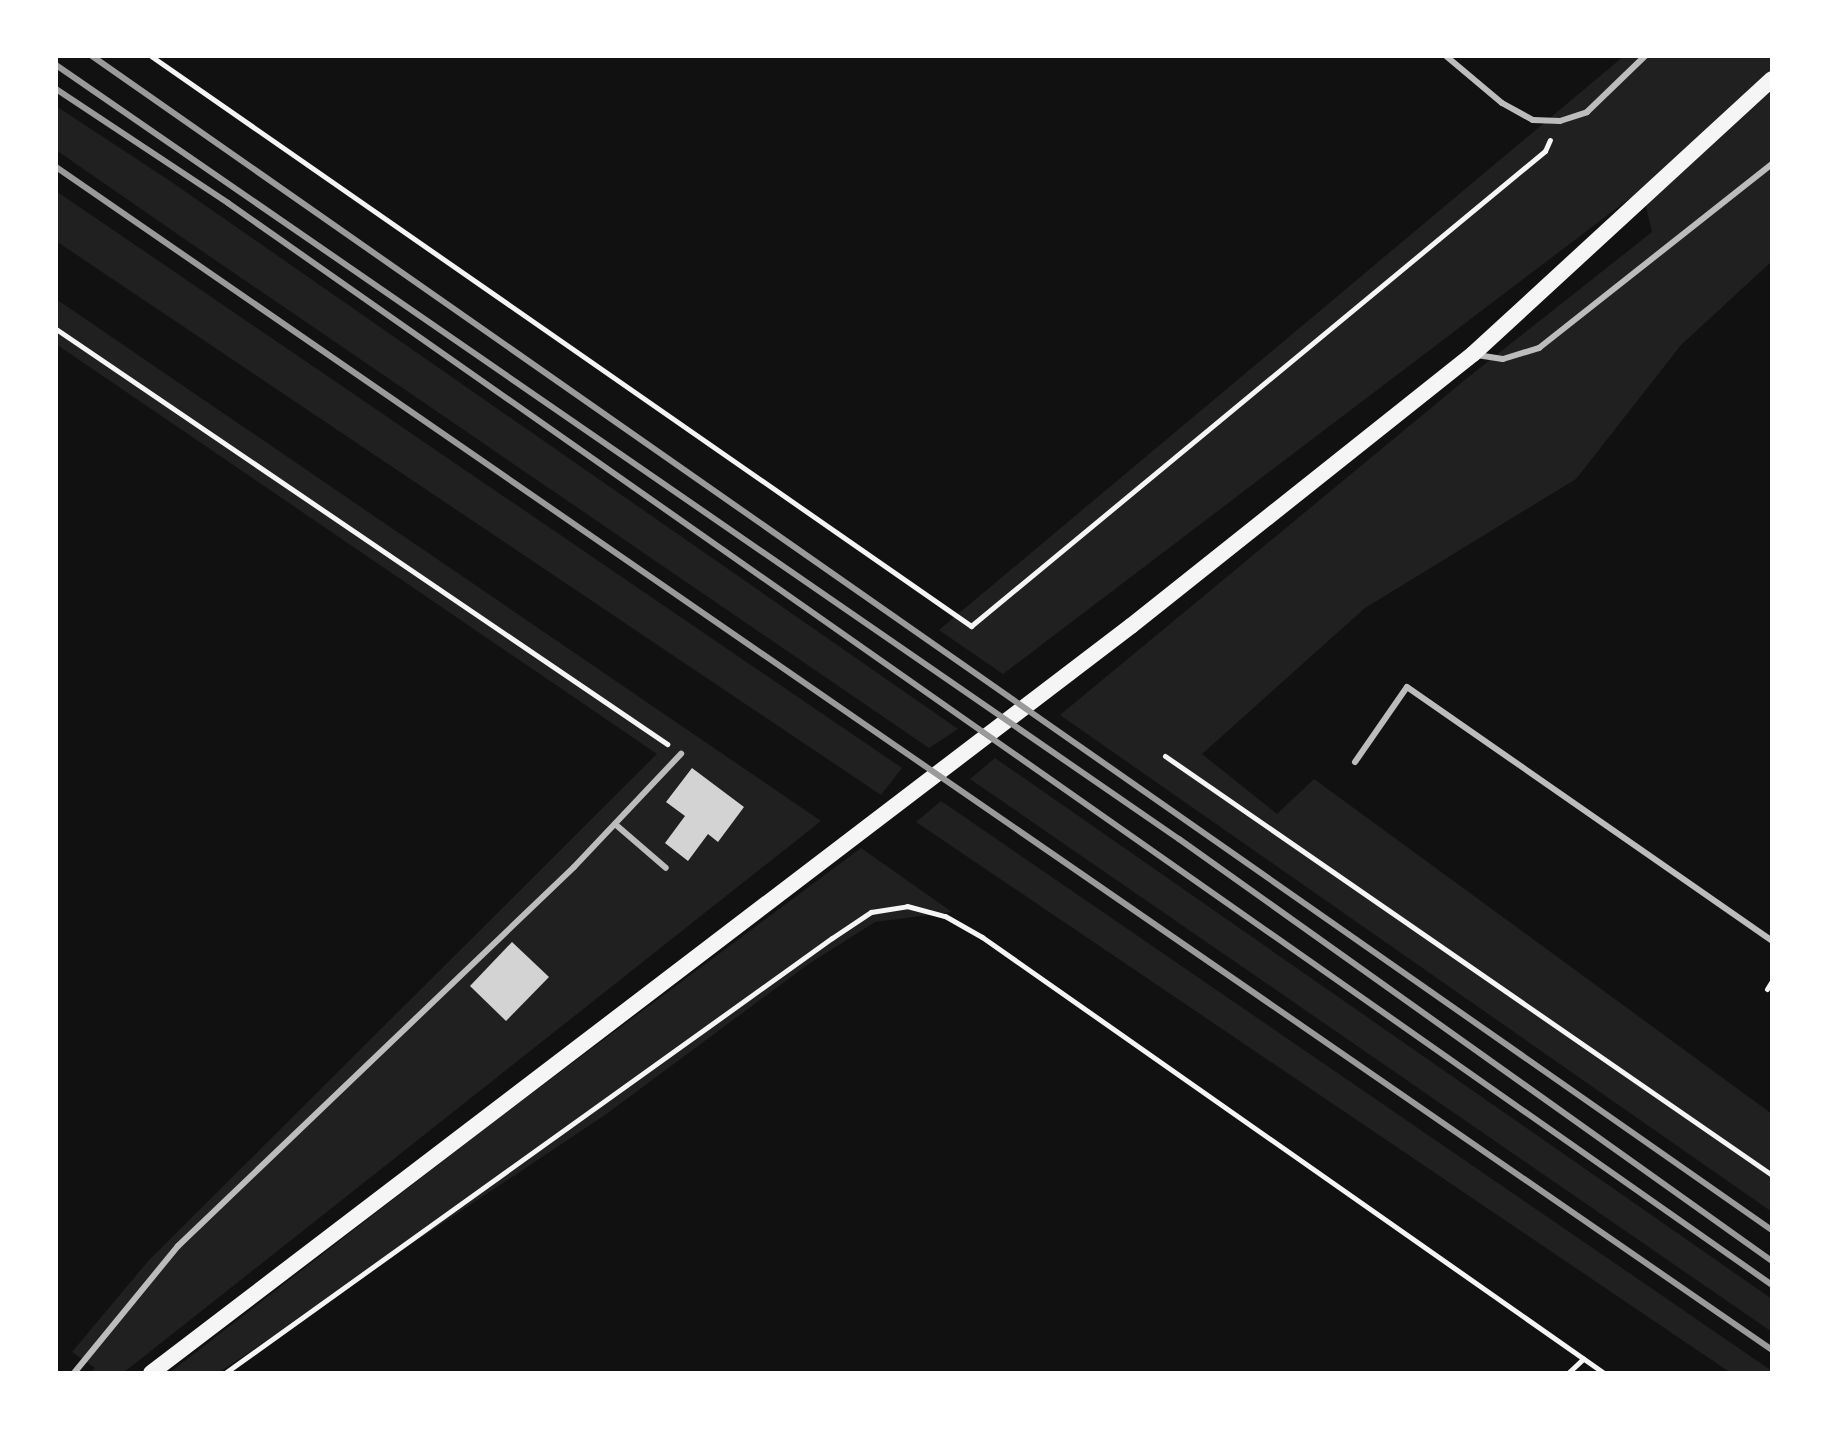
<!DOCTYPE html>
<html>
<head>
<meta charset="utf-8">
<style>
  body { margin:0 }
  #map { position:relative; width:1828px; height:1429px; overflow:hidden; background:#111; font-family:"Space Grotesk",sans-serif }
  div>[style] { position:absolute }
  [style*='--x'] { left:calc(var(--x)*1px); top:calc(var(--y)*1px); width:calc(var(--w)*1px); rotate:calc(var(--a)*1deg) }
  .green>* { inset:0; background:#202020 }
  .building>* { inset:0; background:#d3d3d3 }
  .path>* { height:5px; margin:-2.5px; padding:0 2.5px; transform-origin:2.5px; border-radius:2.5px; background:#f5f5f5 }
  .service>* { height:6px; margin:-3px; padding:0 3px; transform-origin:3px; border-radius:3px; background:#bcbcbc }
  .secondary>* { height:16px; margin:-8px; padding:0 8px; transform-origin:8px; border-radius:8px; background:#f5f5f5 }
  .rail>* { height:6px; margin:-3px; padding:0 3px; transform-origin:3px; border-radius:3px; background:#9a9a9a }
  span { translate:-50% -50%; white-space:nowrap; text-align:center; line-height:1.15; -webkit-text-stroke:8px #fff; paint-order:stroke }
  .frame { position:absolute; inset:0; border:58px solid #fff; pointer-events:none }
</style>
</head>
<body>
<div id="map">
  <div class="green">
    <div style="clip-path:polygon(1624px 56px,1772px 56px,1772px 261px,1681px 345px,1576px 479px,1365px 608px,1202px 754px,1277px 814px,1314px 779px,1772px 1114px,1772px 1212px,1060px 715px,1466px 379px,1652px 232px,1642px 189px,1003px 674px,939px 630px)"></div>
    <div style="clip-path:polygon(56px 106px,173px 183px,958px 729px,929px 748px,183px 238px,56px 150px)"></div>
    <div style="clip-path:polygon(56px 191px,902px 768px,881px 795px,56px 241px)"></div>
    <div style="clip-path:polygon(56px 299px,821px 821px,123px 1373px,89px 1373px,95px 1368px,72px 1352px,149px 1260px,657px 754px,56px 344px)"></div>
    <div style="clip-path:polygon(995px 758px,1772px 1299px,1772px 1332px,970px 779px)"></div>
    <div style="clip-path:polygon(941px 801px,1772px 1371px,1772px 1373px,1731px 1373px,916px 822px)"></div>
    <div style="clip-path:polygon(861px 848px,952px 912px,875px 922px,807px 965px,605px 1115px,218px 1373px,169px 1373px,492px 1123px)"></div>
  </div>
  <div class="building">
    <div style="clip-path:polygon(692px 768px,744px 807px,718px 842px,708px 834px,688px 861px,665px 843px,685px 816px,666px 802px)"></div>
    <div style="clip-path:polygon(512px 942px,549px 977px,506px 1021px,470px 986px)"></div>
  </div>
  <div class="path">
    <div style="--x:151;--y:56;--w:999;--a:34.8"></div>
    <div style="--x:971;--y:626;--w:745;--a:-39.61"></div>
    <div style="--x:1545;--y:151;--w:12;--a:-66"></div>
    <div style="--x:56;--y:329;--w:739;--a:34.18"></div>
    <div style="--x:1165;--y:756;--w:738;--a:34.62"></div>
    <div style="--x:1767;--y:989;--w:9;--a:-58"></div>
    <div style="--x:225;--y:1373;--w:747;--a:-35.63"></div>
    <div style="--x:832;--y:938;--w:47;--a:-33.7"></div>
    <div style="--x:871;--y:912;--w:36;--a:-9"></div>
    <div style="--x:907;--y:906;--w:39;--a:15"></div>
    <div style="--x:945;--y:916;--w:43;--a:29.6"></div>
    <div style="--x:982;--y:937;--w:760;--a:35.03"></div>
    <div style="--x:1568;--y:1373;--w:21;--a:-43"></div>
  </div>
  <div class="service">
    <div style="--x:1446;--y:56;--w:73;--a:40"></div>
    <div style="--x:1502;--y:103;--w:35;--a:29"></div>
    <div style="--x:1533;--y:120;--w:27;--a:2"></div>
    <div style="--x:1560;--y:121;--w:28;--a:-18"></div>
    <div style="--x:1587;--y:112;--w:81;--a:-44"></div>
    <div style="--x:1477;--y:355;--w:26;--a:9"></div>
    <div style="--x:1503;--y:359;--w:38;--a:-17"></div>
    <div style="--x:1539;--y:348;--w:297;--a:-38.3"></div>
    <div style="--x:1355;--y:762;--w:91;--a:-55.3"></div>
    <div style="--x:1407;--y:687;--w:445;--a:34.8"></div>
    <div style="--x:615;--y:824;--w:67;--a:40.8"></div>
    <div style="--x:74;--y:1373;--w:164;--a:-50.7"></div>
    <div style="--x:178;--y:1246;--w:548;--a:-43.74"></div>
    <div style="--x:574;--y:867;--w:156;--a:-46.6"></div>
  </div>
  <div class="secondary">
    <div style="--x:151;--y:1373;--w:1232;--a:-37.32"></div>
    <div style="--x:1131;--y:626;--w:437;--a:-38.5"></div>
    <div style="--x:1473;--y:354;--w:406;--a:-42.6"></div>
  </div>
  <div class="rail">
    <div style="--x:92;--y:56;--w:2050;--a:34.95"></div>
    <div style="--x:56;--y:65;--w:1364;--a:34.58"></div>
    <div style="--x:1179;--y:839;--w:728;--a:35.44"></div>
    <div style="--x:56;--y:89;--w:206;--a:33.5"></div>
    <div style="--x:228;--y:203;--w:1885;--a:35.02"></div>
    <div style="--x:56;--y:167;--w:2084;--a:34.58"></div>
  </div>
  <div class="frame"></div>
</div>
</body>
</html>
